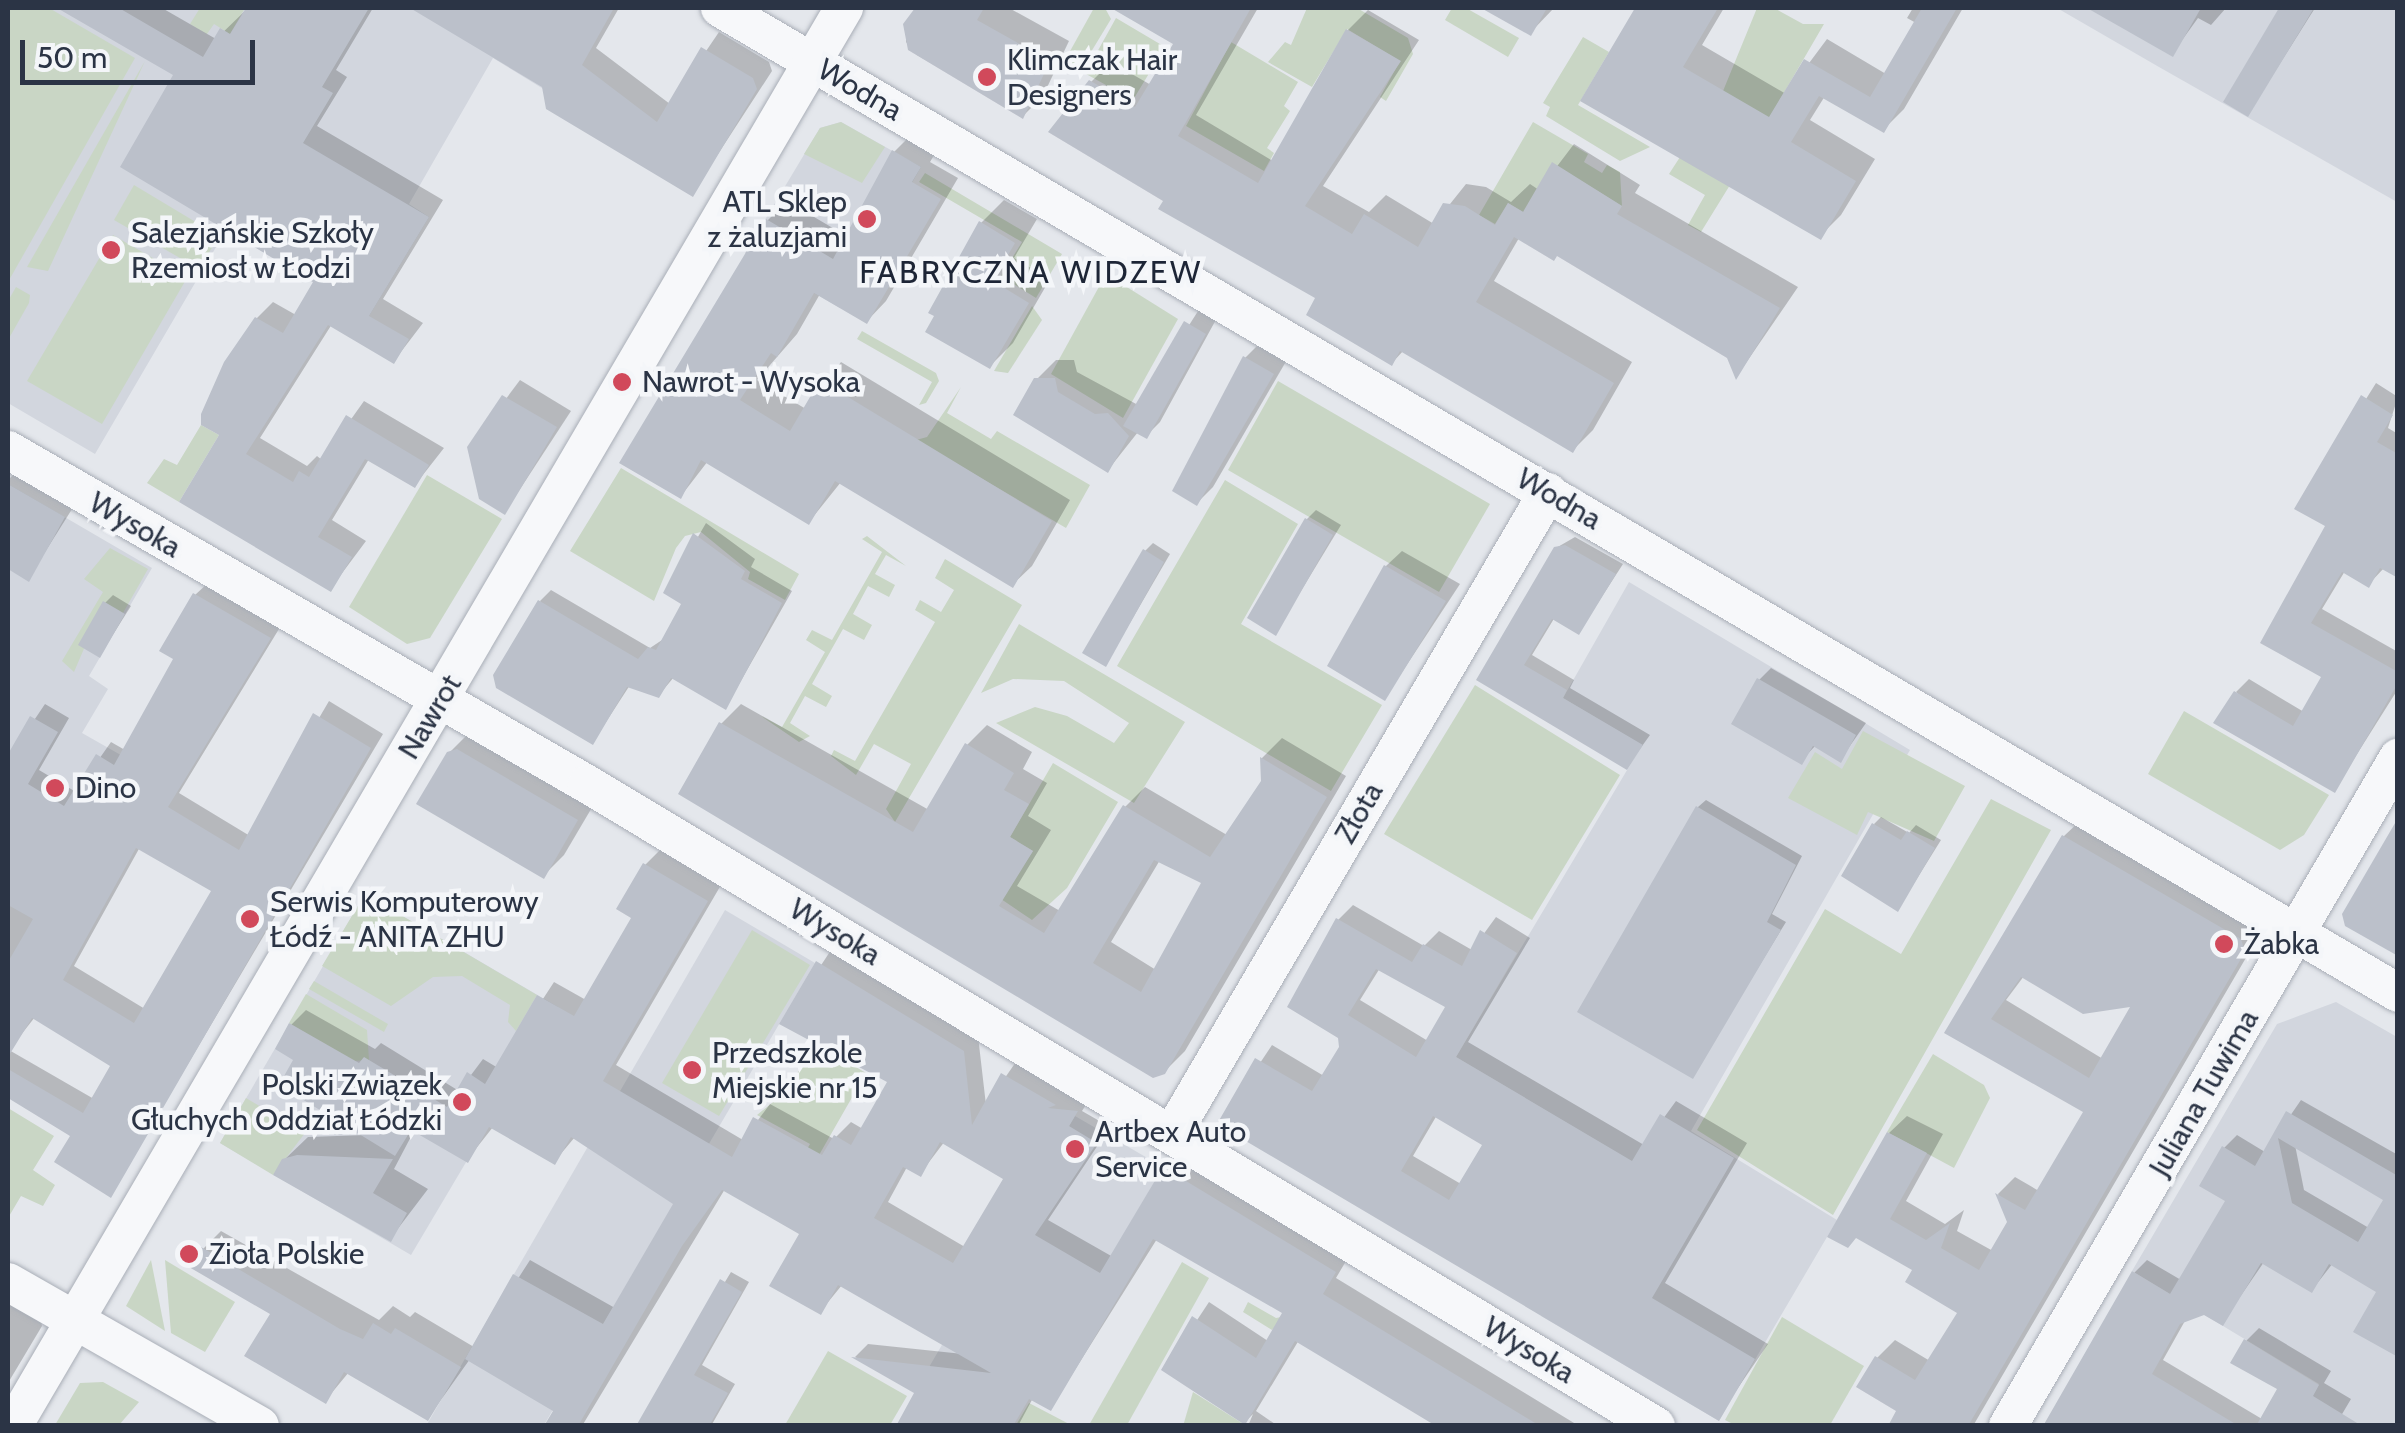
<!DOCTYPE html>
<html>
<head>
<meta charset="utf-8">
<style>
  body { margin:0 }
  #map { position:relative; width:2405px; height:1433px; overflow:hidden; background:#e4e7ec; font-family:Cabin,sans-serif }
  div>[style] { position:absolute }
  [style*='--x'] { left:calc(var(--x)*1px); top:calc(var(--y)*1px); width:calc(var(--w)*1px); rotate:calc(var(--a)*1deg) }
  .built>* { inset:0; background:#d2d6de }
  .green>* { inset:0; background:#c9d6c5 }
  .shadow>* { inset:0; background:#0003 }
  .building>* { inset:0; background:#bbc0ca }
  .roads { filter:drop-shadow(0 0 2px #a9aeb7) drop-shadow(0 0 2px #a9aeb7) }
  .minor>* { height:38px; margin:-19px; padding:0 19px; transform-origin:19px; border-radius:19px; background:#f7f8fa }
  .dots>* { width:28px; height:28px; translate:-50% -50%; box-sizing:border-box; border:5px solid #f4f6f9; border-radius:50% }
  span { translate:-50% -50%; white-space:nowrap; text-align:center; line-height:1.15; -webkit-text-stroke:9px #f4f6f9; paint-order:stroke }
  .poi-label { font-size:30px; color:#2b3445 }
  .left { translate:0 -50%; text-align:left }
  .right { translate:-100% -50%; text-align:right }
  .street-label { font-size:30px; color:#2b3445 }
  .neighbourhood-label { font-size:32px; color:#1d2536; letter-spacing:2.5px }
  .frame { position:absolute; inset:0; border:10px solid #2b3445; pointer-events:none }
  .scale { position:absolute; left:20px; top:40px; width:235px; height:45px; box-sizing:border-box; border:5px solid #2b3445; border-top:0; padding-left:12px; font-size:30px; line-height:35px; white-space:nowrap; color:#2b3445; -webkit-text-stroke:8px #f4f6f9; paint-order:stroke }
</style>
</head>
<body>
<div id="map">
  <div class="built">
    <div style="clip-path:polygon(8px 8px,596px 8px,545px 90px,493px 58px,409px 204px,429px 217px,369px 316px,226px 230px,95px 454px,8px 403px)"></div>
    <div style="clip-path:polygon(2057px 8px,2397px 8px,2397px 202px,2159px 67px)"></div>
    <div style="clip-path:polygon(841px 122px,921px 167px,840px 308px,745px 253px,820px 128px)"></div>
    <div style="clip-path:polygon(8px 484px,152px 568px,89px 676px,108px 689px,82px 733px,149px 771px,73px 902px,8px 865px)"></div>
    <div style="clip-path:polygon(1629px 582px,1910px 750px,1691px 1131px,1837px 1220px,1719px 1421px,1541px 1316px,1631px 1161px,1456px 1057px,1642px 745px,1563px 698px)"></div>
    <div style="clip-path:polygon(365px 894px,558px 1007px,411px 1255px,220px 1143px)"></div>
    <div style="clip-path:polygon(725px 910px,815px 963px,544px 1425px,426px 1426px)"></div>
    <div style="clip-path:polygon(2336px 1002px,2397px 1037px,2397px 1425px,2296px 1425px,2319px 1384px,2132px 1271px,2277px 1024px)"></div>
    <div style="clip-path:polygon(1075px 1116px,1163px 1167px,1013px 1425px,972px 1425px,914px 1393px)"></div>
  </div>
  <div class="green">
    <div style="clip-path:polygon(8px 8px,49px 8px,135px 58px,8px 282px)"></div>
    <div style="clip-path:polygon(200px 8px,245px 8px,230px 34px,214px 24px,207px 34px,190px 24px)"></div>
    <div style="clip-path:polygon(1094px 8px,1105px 8px,1111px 19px,1091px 52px,1069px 53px)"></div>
    <div style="clip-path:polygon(1307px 8px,1357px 8px,1408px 38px,1413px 54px,1386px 101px,1380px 97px,1400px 61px,1347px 29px,1312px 87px,1268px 62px,1285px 42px,1291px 45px)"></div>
    <div style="clip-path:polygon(1452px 8px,1466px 8px,1519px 38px,1508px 57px,1445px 20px)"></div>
    <div style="clip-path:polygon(1757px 8px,1774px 8px,1803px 24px,1824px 24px,1764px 127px,1723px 91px)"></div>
    <div style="clip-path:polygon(1116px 18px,1165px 47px,1133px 100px,1068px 64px,1096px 54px)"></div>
    <div style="clip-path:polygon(1583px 37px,1609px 52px,1578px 105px,1650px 147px,1620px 161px,1546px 116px,1550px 107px,1543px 103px)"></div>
    <div style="clip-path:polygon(1231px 42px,1298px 82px,1284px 106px,1290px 111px,1267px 148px,1274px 153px,1264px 171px,1186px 126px)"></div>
    <div style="clip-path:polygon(145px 61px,48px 271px,27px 267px)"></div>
    <div style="clip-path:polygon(841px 122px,885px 147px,862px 183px,804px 154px,820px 128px)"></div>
    <div style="clip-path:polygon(1533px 122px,1588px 154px,1584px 162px,1602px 173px,1607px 165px,1620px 172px,1622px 206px,1552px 163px,1525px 213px,1508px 203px,1495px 224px,1479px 215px)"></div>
    <div style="clip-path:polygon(1680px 157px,1730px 185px,1701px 232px,1688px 225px,1705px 195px,1669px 174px)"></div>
    <div style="clip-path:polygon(925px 173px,1062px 254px,1036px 298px,1001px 276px,1022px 242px,919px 182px)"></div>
    <div style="clip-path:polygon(134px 185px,219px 236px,199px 269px,114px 220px)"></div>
    <div style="clip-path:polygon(113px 235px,187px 278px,102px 424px,27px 381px)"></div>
    <div style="clip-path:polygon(1106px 274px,1178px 319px,1123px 418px,1051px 374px)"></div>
    <div style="clip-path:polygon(16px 287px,30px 295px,29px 303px,8px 340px,8px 301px)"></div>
    <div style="clip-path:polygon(1032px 306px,1042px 320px,1008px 373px,994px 371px)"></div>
    <div style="clip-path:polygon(862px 331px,936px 373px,939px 381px,926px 403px,919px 405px,932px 382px,857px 339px)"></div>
    <div style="clip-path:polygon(1278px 381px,1490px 504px,1439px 592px,1228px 470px)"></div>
    <div style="clip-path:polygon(961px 387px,947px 413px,991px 439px,997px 431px,1090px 485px,1066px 528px,916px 440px,927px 437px)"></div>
    <div style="clip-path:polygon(201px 425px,219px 435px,179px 502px,147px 483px,164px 459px,177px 465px)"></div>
    <div style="clip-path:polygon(621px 468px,799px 574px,785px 600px,748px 579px,750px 572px,701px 532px,685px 536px,676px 548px,654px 601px,570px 551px)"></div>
    <div style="clip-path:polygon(427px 475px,502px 519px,430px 638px,407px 644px,349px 607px)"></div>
    <div style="clip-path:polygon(1225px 480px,1298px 524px,1241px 624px,1382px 705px,1331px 791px,1117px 666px)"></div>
    <div style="clip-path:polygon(867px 536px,906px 566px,886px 555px,875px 574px,895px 585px,889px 597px,868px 586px,853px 614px,872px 625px,864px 640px,843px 629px,812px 684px,832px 696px,826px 707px,805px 696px,790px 723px,810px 736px,799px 742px,761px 716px,782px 727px,825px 652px,806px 640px,812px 630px,832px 640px,882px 552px,862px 539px)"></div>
    <div style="clip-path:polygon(110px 548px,148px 569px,123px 613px,104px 602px,74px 672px,62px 661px,103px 592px,84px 579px)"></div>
    <div style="clip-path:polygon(945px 559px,1022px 605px,895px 822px,886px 809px,911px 764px,874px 744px,856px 775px,831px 756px,834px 750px,855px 761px,935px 622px,915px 610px,920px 600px,941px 612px,954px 590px,935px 578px)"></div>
    <div style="clip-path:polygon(1019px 624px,1185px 722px,1134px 803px,996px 723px,1035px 707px,1067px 716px,1114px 743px,1129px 723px,1064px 681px,1013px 679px,981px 693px)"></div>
    <div style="clip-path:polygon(1475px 685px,1620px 775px,1532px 920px,1384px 834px)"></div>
    <div style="clip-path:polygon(2184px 711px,2329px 795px,2304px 835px,2280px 850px,2148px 774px)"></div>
    <div style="clip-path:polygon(1863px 731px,1965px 786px,1934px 841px,1868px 812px,1857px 835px,1788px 798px,1815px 752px,1842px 769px)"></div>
    <div style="clip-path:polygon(1053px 763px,1118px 802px,1067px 888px,1032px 920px,1001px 899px,1033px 851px,1010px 837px)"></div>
    <div style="clip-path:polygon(1991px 799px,2051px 830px,1833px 1215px,1697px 1130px,1825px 909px,1901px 954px)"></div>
    <div style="clip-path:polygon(365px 894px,537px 995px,516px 1031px,508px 1022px,510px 1005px,462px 976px,433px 977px,391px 1006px,322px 966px)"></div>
    <div style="clip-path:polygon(752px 930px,810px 965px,719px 1116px,662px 1083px)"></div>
    <div style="clip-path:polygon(314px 981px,388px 1024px,384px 1032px,309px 989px)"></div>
    <div style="clip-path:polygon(306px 994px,367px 1030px,369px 1060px,352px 1061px,289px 1023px)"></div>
    <div style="clip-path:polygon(817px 1044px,866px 1073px,799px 1190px,787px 1184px,810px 1144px,757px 1115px,783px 1094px)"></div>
    <div style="clip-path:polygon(1933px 1054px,1984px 1085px,1990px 1098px,1954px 1168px,1887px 1132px)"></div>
    <div style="clip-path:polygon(246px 1098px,305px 1133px,273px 1175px,220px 1143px)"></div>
    <div style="clip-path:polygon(8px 1108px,54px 1136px,33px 1170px,55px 1185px,43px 1206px,21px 1196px,8px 1218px)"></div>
    <div style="clip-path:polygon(151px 1260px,165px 1331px,126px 1306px)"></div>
    <div style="clip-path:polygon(165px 1260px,235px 1302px,205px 1352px,171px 1333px)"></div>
    <div style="clip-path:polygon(1182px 1262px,1209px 1278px,1127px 1425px,1089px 1425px)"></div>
    <div style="clip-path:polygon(1248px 1302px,1276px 1318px,1287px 1316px,1272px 1330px,1243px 1312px)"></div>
    <div style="clip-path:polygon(1782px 1317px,1864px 1366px,1830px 1425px,1735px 1425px,1725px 1420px)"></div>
    <div style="clip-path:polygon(828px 1351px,907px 1396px,890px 1425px,785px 1425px)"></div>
    <div style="clip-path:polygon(103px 1382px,139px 1402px,119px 1425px,55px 1425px,80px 1383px)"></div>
    <div style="clip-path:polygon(1193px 1392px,1245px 1425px,1183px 1426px)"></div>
    <div style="clip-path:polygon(1029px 1403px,1071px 1425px,1016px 1425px)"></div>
  </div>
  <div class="shadow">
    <div style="clip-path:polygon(62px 8px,162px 8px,216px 39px,248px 8px,373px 8px,336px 70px,347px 77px,317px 126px,443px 200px,383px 299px,423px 323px,394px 361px,332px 324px,260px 438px,307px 466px,317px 456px,322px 460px,364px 401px,444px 448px,415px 485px,369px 459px,332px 520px,366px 541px,331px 588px,222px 434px,257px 318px,273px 302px,296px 315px,316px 281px,177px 74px)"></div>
    <div style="clip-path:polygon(414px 8px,619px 8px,596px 48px,670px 104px,719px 32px,769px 62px,772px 71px,692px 194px,544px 86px)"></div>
    <div style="clip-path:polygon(916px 8px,1009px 8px,1069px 41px,1043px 96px,1023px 116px,917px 55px,906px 42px,906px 25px)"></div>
    <div style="clip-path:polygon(1116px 8px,1258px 8px,1196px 115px,1273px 161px,1348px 30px,1368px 10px,1419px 40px,1323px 186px,1369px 212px,1386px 195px,1434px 224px,1466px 184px,1486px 187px,1511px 202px,1530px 184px,1539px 190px,1574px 144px,1640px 185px,1635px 193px,1798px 287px,1737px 376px,1729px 356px,1558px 253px,1519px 238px,1494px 281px,1632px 362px,1593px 430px,1573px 450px,1404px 350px,1392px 363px,1318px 297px,1166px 200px,1091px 82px,1111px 62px,1151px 85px,1176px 43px)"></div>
    <div style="clip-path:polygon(1484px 8px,1554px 8px,1530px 33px)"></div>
    <div style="clip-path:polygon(1640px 8px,1724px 8px,1702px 45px,1786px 94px,1827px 39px,1886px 74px,1916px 23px,1907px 18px,1913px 8px,1963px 8px,1904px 109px,1883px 130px,1825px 96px,1810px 120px,1875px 159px,1841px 215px,1820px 236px,1584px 100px)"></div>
    <div style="clip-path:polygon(2101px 8px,2226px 8px,2211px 25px,2198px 18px,2172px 54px)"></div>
    <div style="clip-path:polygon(2282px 8px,2315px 8px,2248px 114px,2226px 101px)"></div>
    <div style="clip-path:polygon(914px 132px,939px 147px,930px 162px,958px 178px,886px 301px,867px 321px,820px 294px,797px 334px,757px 380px,806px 409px,841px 362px,1070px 500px,1032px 566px,1012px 585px,841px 482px,809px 522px,708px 461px,681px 496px,768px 220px,787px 201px,848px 237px,894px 152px)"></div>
    <div style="clip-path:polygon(1004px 200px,1037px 219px,1014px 258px,1050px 279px,1013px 343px,990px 366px,981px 223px)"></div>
    <div style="clip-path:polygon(1200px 308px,1218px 316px,1160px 422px,1146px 436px,1138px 432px,1108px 470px,1036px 380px,1056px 360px,1074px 360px,1077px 372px,1138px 405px)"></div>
    <div style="clip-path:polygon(1261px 342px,1288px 358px,1213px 487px,1197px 503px,1245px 358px)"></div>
    <div style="clip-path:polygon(520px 380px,571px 411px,505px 512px,470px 447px)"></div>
    <div style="clip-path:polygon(2376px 383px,2398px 397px,2388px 428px,2398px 434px,2398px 575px,2384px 568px,2368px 585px,2345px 571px,2322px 609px,2398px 652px,2398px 689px,2335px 789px,2236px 692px,2249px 679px,2304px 712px,2324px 676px,2264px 642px,2328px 526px,2298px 508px)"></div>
    <div style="clip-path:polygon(16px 472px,74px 506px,28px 579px,8px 566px,8px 480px)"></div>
    <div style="clip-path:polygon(1316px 510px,1341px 525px,1276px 632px,1307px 519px)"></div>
    <div style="clip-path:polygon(706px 523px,755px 559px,751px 567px,792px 591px,726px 707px,674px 677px,659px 695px,630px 685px,593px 742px,540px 601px,551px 590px,650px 648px,665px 638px,685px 603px,666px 592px)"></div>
    <div style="clip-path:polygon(1575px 537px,1623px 564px,1579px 632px,1555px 617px,1532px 655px,1574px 680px,1570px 688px,1650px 735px,1627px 767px,1479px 679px,1556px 548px)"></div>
    <div style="clip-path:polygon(1153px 543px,1170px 554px,1106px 664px,1145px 551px)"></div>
    <div style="clip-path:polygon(1402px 551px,1460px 584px,1385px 698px,1386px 566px)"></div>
    <div style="clip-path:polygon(evenodd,209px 582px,282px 624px,179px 793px,250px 836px,329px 701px,383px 734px,111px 1194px,73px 1135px,8px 1095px,8px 759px,45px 704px,69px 718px,39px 770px,76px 792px,111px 742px,125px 750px,177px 658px,195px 595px,209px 582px,140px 847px,214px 890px,145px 1009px,74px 966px,140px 847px,209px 582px,35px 1017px,114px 1065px,94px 1099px,9px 1050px,35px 1017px)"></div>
    <div style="clip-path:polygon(113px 595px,131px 606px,100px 655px,105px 603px)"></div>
    <div style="clip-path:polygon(1771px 668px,1866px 723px,1840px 760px,1816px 745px,1801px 761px,1759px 680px)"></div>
    <div style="clip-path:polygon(evenodd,741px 704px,929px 810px,967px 745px,987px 725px,1032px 752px,1023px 769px,1047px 783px,1028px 816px,1051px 830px,1017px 886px,1060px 911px,1125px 807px,1145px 787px,1227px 835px,1263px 782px,1262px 758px,1282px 738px,1346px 776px,1185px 1051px,1164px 1072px,721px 724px,741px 704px,1160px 860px,1204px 882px,1156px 970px,1111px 942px,1160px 860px)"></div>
    <div style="clip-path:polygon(470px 732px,597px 799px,564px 855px,543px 876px,449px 753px)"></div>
    <div style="clip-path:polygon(1706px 800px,1802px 856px,1772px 914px,1786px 922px,1692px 1076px,1698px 807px)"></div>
    <div style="clip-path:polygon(1881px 817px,1909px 833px,1916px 825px,1941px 840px,1898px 909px,1874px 824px)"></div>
    <div style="clip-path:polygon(evenodd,2082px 819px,2261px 932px,1973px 1426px,1891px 1426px,1900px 1410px,1877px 1358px,1895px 1340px,1930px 1361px,1960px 1312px,1915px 1269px,1857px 1236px,1831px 1236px,1889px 1133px,1907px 1116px,1943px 1134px,1906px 1201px,1945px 1224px,1964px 1210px,1957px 1231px,1993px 1251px,2010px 1223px,1998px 1194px,2015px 1177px,2039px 1191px,2086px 1111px,1947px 1032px,2064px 836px,2082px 819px,2024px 976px,2134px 1004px,2103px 1059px,2006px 1000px,2024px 976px)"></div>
    <div style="clip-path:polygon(evenodd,660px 850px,721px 885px,616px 1065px,743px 1140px,770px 1104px,834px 1139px,851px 1122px,863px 1129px,890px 1081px,783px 1023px,833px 947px,978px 1036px,986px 1105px,1018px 1059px,1069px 1089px,1065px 1094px,1091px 1097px,1082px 1111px,1110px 1127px,1048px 1220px,1113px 1257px,1180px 1153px,1349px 1256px,1336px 1278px,1579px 1426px,1445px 1426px,1299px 1340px,1256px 1411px,1278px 1426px,1248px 1426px,1253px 1414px,1245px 1422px,1164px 1370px,1209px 1302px,1268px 1341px,1285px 1312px,1157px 1239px,1051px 1408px,1033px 1398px,1018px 1426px,898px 1426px,918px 1392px,855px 1357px,868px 1344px,963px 1354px,842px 1285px,820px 1312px,803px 1233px,725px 1189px,582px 1426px,547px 1426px,556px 1410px,470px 1359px,428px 1418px,349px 1372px,325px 1401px,273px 1313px,203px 1249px,221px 1231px,379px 1320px,393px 1306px,410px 1317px,415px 1312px,474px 1347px,530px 1260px,615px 1308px,676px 1203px,575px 1137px,554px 1162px,493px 1127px,467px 1160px,415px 1129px,394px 1169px,428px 1189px,390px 1239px,284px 1160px,308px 1137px,366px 1135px,297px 1059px,291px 1025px,306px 1010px,375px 1049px,381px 1043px,459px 1091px,483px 1059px,498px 1068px,554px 982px,586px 1000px,634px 917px,645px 865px,660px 850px,945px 1141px,1006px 1178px,965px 1247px,888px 1202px,907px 1167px,920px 1174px,945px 1141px)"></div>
    <div style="clip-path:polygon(evenodd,1353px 905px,1424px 946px,1439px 931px,1472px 950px,1496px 917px,1530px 938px,1468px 1042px,1644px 1145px,1676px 1101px,1747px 1143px,1665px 1283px,1768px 1344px,1718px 1417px,1220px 1123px,1272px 1045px,1324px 1076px,1341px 1048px,1338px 920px,1353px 905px,1380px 968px,1449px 1006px,1428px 1041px,1360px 1000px,1380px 968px,1353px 905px,1437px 1115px,1485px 1144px,1461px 1184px,1413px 1156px,1437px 1115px)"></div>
    <div style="clip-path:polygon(evenodd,2301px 1100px,2398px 1155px,2398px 1354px,2379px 1291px,2333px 1263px,2312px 1290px,2264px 1262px,2222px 1323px,2204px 1312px,2186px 1319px,2163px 1360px,2262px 1419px,2281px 1388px,2246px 1341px,2259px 1328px,2331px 1371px,2324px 1383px,2351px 1399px,2335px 1426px,2046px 1426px,2134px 1273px,2147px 1260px,2181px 1280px,2228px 1200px,2224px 1148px,2237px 1135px,2265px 1152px,2301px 1100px,2295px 1145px,2386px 1199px,2369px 1228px,2304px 1190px,2295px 1145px)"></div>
    <div style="clip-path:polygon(731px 1272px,749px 1282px,702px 1365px,735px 1384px,711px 1426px,638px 1426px)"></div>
    <div style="clip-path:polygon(8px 1298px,40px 1315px,42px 1326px,8px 1383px)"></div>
  </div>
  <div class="building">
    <div style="clip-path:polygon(57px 8px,119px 8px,203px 57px,220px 28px,230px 34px,246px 8px,369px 8px,322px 87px,333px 93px,303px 143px,429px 217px,369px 316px,409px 339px,394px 364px,328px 325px,246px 454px,293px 482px,299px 471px,309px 477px,346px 415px,429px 465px,415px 488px,365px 459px,318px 537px,352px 557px,331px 592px,179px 502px,219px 435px,201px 425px,201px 414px,224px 362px,255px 317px,283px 333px,313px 282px,120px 167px,173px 75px)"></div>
    <div style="clip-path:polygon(410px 8px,614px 8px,582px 65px,657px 122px,701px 47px,753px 78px,757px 89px,693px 197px,546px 109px,542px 87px)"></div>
    <div style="clip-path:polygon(915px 8px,984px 8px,977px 20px,1050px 61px,1023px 119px,908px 50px,903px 24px)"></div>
    <div style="clip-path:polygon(1111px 8px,1251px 8px,1178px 136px,1258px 183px,1346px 29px,1401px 61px,1305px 206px,1352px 234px,1364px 214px,1418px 247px,1443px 203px,1465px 206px,1495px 225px,1508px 203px,1523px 212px,1552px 162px,1622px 206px,1617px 214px,1780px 308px,1736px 380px,1727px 358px,1557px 256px,1554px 261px,1514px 237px,1476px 302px,1614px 383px,1573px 453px,1400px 351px,1392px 366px,1306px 315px,1315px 298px,1158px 209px,1163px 201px,1048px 132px,1089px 80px,1135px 107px,1173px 44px)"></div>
    <div style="clip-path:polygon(1481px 8px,1547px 8px,1531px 36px)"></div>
    <div style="clip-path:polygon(1635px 8px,1718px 8px,1683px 67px,1769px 117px,1804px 59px,1870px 97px,1922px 8px,1957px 8px,1884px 133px,1819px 96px,1791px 142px,1856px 181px,1821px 240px,1580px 101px)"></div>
    <div style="clip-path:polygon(2087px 8px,2201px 8px,2173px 57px)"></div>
    <div style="clip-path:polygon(2279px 8px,2314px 8px,2248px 117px,2223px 102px)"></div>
    <div style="clip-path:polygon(892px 150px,921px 167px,912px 182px,941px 199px,867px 324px,814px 293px,777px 357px,771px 353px,740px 400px,790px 431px,820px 380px,1052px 521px,1013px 588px,835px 481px,809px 525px,701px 460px,681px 499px,619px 463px,766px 219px,833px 259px)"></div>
    <div style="clip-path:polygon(979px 221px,1015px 243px,993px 281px,1029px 303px,990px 369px,925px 332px,934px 316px,928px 313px)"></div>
    <div style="clip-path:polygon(1184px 321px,1206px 334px,1147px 439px,1123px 426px)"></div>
    <div style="clip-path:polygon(1243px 356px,1274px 374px,1197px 506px,1172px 491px)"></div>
    <div style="clip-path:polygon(1034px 378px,1055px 378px,1058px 392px,1095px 414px,1108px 413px,1129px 436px,1108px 473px,1013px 415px)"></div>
    <div style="clip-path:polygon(502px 395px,557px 427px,505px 515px,479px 499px,467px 447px)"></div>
    <div style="clip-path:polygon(2361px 395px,2393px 415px,2377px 442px,2398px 454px,2398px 578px,2380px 568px,2369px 588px,2342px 572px,2311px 623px,2398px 672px,2398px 683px,2335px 793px,2213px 723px,2234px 691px,2293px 726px,2321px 677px,2260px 643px,2325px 526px,2294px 509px)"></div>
    <div style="clip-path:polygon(8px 484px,65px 517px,29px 582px,8px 569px)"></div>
    <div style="clip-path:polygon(1305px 518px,1333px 535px,1276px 636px,1247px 618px)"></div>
    <div style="clip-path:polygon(693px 533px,745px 571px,741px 579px,782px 603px,726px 710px,671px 678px,659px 698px,627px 687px,593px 745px,496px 688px,493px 675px,538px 600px,638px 659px,648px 647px,656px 650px,681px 604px,663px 593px)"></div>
    <div style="clip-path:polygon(1565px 545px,1616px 574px,1579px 635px,1552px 619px,1524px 665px,1567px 690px,1563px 698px,1643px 745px,1627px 770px,1476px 680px,1554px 547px)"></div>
    <div style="clip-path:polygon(1143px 549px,1164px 562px,1106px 667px,1082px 653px)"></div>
    <div style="clip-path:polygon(1384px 565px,1446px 601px,1385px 701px,1327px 666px)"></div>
    <div style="clip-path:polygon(evenodd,193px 593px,271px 638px,168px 807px,239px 850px,313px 713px,371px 748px,111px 1198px,54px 1162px,70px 1136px,8px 1098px,8px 1069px,83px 1113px,110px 1066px,32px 1018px,8px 1057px,8px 962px,33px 919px,8px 905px,8px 754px,30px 716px,58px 732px,28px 784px,64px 806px,96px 754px,114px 765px,173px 659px,159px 651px,193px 593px,136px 848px,211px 891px,134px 1023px,63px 980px,136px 848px)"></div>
    <div style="clip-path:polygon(103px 601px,125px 614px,100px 658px,78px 645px)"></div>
    <div style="clip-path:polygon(1757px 678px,1856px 735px,1841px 763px,1813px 746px,1802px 765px,1731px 724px)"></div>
    <div style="clip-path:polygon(evenodd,719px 722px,913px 832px,965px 743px,1014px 773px,1004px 790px,1029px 804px,1010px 837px,1033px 851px,999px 906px,1044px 933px,1123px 805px,1210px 857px,1261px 781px,1260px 757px,1327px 797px,1165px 1074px,1153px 1078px,678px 794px,719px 722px,1154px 860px,1201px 883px,1141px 992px,1093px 963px,1154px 860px)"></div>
    <div style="clip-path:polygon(457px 749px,578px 820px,544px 879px,416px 804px,447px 752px)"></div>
    <div style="clip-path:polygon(1696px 806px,1796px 865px,1767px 922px,1781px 930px,1693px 1079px,1577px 1012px)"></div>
    <div style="clip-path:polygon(2398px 818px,2398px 956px,2345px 926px,2342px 914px)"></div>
    <div style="clip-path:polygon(1872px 823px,1901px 840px,1907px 831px,1935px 848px,1898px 912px,1841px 876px)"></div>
    <div style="clip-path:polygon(evenodd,2062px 835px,2241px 939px,2245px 952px,1968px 1426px,1888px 1426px,1896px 1411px,1856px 1387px,1875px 1356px,1915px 1380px,1957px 1313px,1905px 1282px,1912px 1270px,1856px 1238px,1848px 1248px,1827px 1237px,1887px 1132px,1927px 1153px,1890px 1219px,1926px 1240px,1950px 1223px,1941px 1248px,1979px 1270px,2007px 1222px,1995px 1193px,2025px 1210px,2083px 1112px,1944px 1033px,2062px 835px,2021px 977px,2083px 1014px,2130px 1007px,2089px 1078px,1991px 1019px,2021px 977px)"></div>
    <div style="clip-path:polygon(evenodd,643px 863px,708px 901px,603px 1081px,732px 1157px,753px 1117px,822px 1155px,834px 1135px,851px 1145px,887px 1082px,779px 1024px,816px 961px,964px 1051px,972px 1125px,1001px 1073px,1056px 1105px,1048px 1108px,1078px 1111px,1069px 1126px,1097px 1143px,1035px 1235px,1100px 1273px,1163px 1167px,1336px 1272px,1323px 1294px,1540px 1426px,1436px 1426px,1295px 1341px,1245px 1425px,1161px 1370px,1192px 1316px,1256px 1358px,1282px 1313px,1153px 1239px,1051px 1411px,1029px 1399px,1013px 1426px,896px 1426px,914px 1393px,851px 1357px,991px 1373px,838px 1285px,821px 1315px,769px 1286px,799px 1234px,722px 1190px,682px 1246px,578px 1426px,544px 1426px,553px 1411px,465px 1359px,513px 1274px,603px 1324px,673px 1204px,571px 1137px,555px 1165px,489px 1127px,468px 1163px,411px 1130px,395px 1156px,279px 1085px,293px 1060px,275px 1049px,289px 1023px,359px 1063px,364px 1057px,447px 1107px,467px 1072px,485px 1084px,537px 995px,574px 1016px,631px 918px,616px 909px,643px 863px,940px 1142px,1003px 1179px,953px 1263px,874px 1218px,903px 1167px,921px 1177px,940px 1142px)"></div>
    <div style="clip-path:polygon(evenodd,1336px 918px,1412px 962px,1423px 944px,1462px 966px,1480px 930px,1517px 953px,1456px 1057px,1632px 1161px,1660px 1114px,1734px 1158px,1652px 1298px,1755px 1359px,1719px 1421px,1217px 1124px,1255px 1058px,1312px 1091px,1339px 1047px,1338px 1038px,1287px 1007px,1336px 918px,1376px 969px,1445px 1007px,1416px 1057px,1348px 1015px,1376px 969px,1336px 918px,1433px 1116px,1482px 1145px,1449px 1200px,1401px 1171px,1433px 1116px)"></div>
    <div style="clip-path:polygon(evenodd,2286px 1111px,2398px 1176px,2398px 1357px,2353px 1332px,2376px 1292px,2329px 1264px,2312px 1293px,2261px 1263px,2223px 1326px,2204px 1315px,2180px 1324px,2152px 1374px,2239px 1426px,2043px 1426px,2132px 1271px,2170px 1294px,2225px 1201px,2199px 1186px,2222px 1146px,2255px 1166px,2286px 1111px,2278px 1138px,2383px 1200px,2358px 1242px,2292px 1203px,2278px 1138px)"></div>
    <div style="clip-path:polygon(297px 1155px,393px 1159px,373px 1193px,407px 1213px,391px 1242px,273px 1175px,282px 1159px)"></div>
    <div style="clip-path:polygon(201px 1247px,340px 1329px,363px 1339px,373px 1323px,391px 1334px,395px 1328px,461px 1367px,428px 1421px,344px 1372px,326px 1404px,244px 1356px,270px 1314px,189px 1267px)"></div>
    <div style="clip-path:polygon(720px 1279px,742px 1292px,694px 1375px,728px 1393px,709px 1426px,636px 1426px)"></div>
    <div style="clip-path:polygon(2244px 1339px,2319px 1385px,2313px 1396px,2362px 1426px,2256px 1426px,2277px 1389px,2230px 1363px)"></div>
  </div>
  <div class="roads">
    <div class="minor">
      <div style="--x:720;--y:8;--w:1946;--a:30.41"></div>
      <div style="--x:8;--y:450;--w:668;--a:29.98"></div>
      <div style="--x:587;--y:784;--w:1247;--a:30.99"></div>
      <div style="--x:1172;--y:1134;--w:744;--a:-59.64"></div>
      <div style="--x:8;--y:1282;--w:290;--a:29.7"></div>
      <div style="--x:13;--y:1426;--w:1644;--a:-59.63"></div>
      <div style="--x:2008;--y:1426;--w:774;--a:-59.72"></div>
    </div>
  </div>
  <div class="dots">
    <div style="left:987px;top:77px;background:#d1495b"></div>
    <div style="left:867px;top:219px;background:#d1495b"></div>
    <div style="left:111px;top:250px;background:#d1495b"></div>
    <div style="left:622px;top:382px;background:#d1495b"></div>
    <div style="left:55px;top:788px;background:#d1495b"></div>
    <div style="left:250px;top:919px;background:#d1495b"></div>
    <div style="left:2224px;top:944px;background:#d1495b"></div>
    <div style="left:692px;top:1070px;background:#d1495b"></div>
    <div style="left:462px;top:1102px;background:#d1495b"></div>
    <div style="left:1075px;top:1149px;background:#d1495b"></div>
    <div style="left:189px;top:1254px;background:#d1495b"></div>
  </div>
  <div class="poi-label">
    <span class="left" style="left:1007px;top:77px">Klimczak Hair<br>Designers</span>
    <span class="right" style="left:847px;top:219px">ATL Sklep<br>z żaluzjami</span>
    <span class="left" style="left:131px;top:250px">Salezjańskie Szkoły<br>Rzemiosł w Łodzi</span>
    <span class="left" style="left:642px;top:382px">Nawrot - Wysoka</span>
    <span class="left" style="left:75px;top:788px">Dino</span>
    <span class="left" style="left:270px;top:919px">Serwis Komputerowy<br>Łódź - ANITA ZHU</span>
    <span class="left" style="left:2244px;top:944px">Żabka</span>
    <span class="left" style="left:712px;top:1070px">Przedszkole<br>Miejskie nr 15</span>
    <span class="right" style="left:442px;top:1102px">Polski Związek<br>Głuchych Oddział Łódzki</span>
    <span class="left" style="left:1095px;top:1149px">Artbex Auto<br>Service</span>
    <span class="left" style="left:209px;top:1254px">Zioła Polskie</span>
  </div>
  <div class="street-label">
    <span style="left:860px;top:90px;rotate:30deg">Wodna</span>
    <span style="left:1559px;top:499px;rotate:30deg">Wodna</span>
    <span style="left:135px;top:525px;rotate:30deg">Wysoka</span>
    <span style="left:430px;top:717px;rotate:-59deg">Nawrot</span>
    <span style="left:1359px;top:813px;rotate:-60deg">Złota</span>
    <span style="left:835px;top:932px;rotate:31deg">Wysoka</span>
    <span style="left:2204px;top:1093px;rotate:-60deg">Juliana Tuwima</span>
    <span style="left:1529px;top:1350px;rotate:31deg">Wysoka</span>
  </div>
  <div class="neighbourhood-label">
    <span style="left:1031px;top:272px">FABRYCZNA WIDZEW</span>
  </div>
  <div class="frame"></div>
  <div class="scale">50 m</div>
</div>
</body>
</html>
